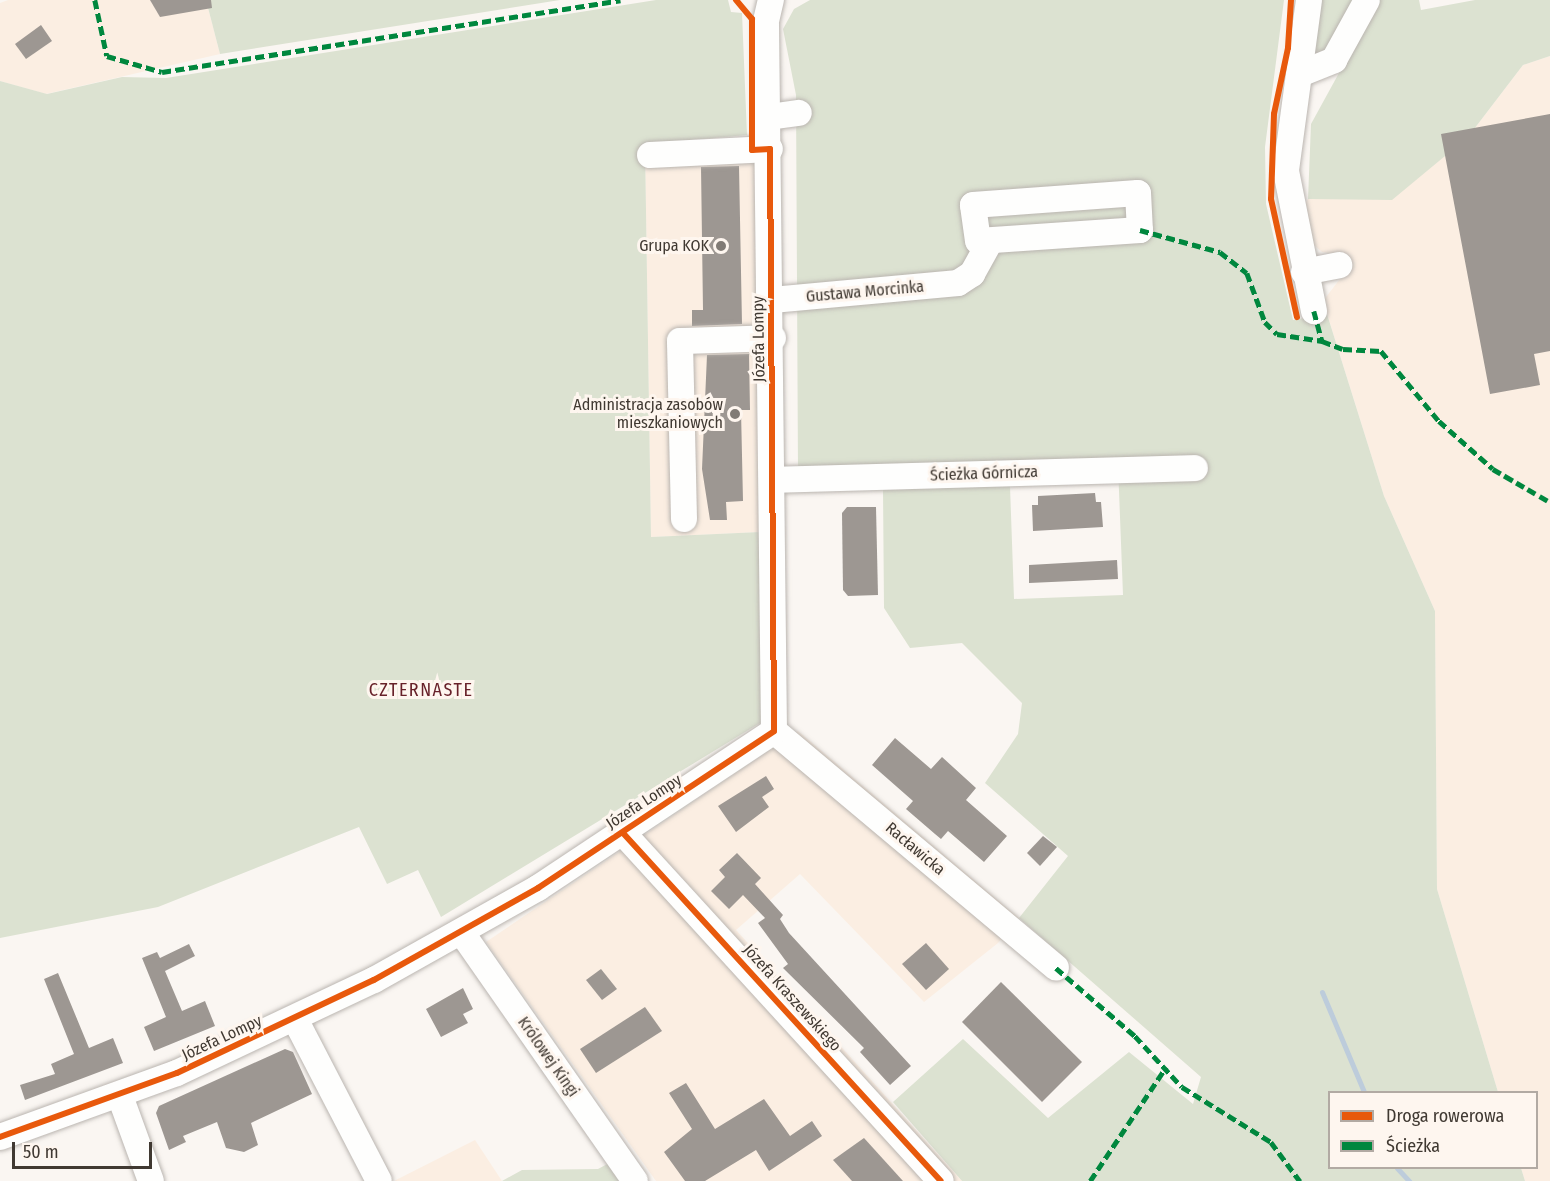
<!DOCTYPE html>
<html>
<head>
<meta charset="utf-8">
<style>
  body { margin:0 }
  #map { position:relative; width:1550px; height:1181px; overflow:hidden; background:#faf6f2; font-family:"Fira Sans Condensed",sans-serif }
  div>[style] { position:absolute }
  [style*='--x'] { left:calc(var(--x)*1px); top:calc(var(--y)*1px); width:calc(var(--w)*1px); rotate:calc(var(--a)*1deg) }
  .built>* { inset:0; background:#fbeee2 }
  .green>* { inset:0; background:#dce2d1 }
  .stream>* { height:5px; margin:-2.5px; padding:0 2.5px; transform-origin:2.5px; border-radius:2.5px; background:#bdccdb }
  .building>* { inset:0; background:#9d9792 }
  .roads { filter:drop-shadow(0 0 2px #bab5b0) drop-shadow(0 0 2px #bab5b0) }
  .minor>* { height:26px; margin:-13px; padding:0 13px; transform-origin:13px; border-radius:13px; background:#fefefd }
  .quiet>* { height:4.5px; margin-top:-2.25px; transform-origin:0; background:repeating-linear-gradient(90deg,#00873e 0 9px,transparent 0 13.5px) }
  .cycleway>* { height:6px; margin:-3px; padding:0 3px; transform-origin:3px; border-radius:3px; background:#e8590c }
  .dots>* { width:16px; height:16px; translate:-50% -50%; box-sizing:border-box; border:3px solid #fef6ef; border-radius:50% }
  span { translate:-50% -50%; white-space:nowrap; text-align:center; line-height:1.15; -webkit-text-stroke:6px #fef6ef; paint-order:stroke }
  .poi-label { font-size:16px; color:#403932 }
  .right { translate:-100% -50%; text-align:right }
  .street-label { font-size:16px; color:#403932 }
  .neighbourhood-label { font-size:18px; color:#672129; letter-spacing:1.5px }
  .legend { position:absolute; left:1328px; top:1091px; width:210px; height:78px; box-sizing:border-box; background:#fef6ef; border:2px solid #b2aaa3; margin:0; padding:8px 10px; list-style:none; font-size:18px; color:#403932 }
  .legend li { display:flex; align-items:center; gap:12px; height:30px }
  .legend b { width:30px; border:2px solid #b2aaa3 }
  .scale { position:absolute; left:12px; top:1142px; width:140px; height:27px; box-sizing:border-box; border:3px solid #403932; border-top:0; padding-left:8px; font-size:18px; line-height:21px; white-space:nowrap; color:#403932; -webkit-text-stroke:4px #fef6ef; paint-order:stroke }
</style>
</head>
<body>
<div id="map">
  <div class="built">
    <div style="clip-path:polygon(8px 0,206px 0,220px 54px,46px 94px,0 81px,0 3px)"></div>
    <div style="clip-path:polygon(1550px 56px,1550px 1181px,1525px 1181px,1521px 1168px,1536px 1168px,1536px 1092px,1498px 1092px,1437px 889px,1435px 611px,1384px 496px,1323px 301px,1343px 275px,1340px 255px,1322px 252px,1309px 241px,1301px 210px,1308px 199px,1392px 199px,1468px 137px,1523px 65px)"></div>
    <div style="clip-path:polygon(757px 142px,760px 532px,651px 537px,645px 144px)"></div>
    <div style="clip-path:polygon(798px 731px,1019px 918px,998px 943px,924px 1002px,800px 874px,736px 930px,962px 1181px,656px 1181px,486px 942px)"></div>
    <div style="clip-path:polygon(475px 1140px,502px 1181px,394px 1181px)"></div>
  </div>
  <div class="green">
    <div style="clip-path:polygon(206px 0,560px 0,220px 54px)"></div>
    <div style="clip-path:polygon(656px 0,728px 0,731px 12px,742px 13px,747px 135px,645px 144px,651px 537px,760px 532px,765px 720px,441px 917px,418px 870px,387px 884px,359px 827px,158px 907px,0 938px,0 81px,47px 94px,122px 77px,166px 78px)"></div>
    <div style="clip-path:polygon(810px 0,1284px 0,1265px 147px,1266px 204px,1293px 320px,1327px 314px,1384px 496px,1435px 611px,1437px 889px,1498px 1092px,1330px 1092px,1330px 1168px,1521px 1168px,1525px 1181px,962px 1181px,893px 1102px,963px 1039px,1048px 1118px,1129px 1052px,1193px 1104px,1201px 1077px,1019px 918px,1068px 856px,985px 783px,1018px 734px,1022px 703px,962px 643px,910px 648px,884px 608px,883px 490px,1010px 486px,1014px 599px,1123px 595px,1118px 465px,798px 473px,796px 95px,783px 29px,794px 9px)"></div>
    <div style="clip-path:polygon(1318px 0,1358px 0,1332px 51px,1314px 55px)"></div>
    <div style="clip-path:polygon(1379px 0,1419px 0,1421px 10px,1475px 0,1550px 0,1550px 56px,1523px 65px,1468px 137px,1392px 200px,1308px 199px,1311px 124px)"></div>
    <div style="clip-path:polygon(613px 1161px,626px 1181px,502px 1181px,522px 1170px,598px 1169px)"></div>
  </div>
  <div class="stream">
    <div style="--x:1322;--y:992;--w:108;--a:67.2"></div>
    <div style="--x:1397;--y:1168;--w:18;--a:47"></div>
  </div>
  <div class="building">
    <div style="clip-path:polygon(150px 0,211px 0,212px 8px,160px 17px)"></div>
    <div style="clip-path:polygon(41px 25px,52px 41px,26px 59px,15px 44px)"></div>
    <div style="clip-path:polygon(1550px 114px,1550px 351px,1534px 354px,1540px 385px,1490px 394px,1441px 134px)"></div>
    <div style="clip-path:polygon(739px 166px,742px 324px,692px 326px,692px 310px,703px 310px,701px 167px)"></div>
    <div style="clip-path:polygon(749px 354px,750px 410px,741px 410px,743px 501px,726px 502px,727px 520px,710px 520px,702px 469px,707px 355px)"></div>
    <div style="clip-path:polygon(1095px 493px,1096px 502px,1101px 502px,1103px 527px,1033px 531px,1032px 505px,1038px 505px,1038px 496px)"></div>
    <div style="clip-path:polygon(847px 507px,876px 507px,878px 595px,848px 596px,843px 590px,842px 513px)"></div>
    <div style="clip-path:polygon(1117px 560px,1118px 579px,1029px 583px,1029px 565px)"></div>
    <div style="clip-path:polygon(895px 738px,931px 769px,942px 757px,976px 788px,966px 800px,1007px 836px,984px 862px,948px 831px,941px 839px,935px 834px,906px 809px,913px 801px,872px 765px)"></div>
    <div style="clip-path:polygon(766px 776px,774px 789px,762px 797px,769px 807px,736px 832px,718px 806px)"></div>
    <div style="clip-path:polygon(1043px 836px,1057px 847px,1040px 866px,1027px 853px)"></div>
    <div style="clip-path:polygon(737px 853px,761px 878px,755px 884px,783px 915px,780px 919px,789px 933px,911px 1066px,890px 1085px,860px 1052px,864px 1048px,783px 968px,788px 964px,758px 923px,765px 918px,743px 895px,729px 909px,711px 891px,725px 877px,719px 870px)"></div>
    <div style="clip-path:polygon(926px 943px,949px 969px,926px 990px,902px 964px)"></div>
    <div style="clip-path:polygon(189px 944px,195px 956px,165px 971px,182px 1011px,205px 1001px,215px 1026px,154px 1051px,144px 1027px,166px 1017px,142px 958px,157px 952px,160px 958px)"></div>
    <div style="clip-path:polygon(601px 969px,617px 989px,602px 1000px,586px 980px)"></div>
    <div style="clip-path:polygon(58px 973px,89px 1048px,113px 1038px,123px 1063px,25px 1100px,20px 1085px,55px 1074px,51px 1064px,74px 1054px,44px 979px)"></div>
    <div style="clip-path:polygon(1001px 982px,1082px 1062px,1042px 1102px,962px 1022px)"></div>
    <div style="clip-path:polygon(463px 988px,473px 1009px,463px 1014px,468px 1023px,441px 1037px,426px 1009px)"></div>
    <div style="clip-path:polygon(645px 1007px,662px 1031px,596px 1073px,580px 1049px)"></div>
    <div style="clip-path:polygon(285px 1049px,293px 1052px,312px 1094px,251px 1123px,258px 1145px,244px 1152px,226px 1148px,217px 1122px,183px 1136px,186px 1142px,169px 1150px,156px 1113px,159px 1106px)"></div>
    <div style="clip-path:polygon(686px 1083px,715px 1129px,764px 1099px,790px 1136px,812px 1121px,822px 1136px,769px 1171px,756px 1150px,705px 1181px,685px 1181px,664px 1152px,692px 1129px,669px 1093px)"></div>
    <div style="clip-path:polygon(864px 1138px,903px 1181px,852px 1181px,833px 1160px)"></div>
  </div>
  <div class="roads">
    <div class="minor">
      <div style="--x:1309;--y:0;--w:173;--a:97.7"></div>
      <div style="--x:1286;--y:171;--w:143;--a:78.7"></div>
      <div style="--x:1300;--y:74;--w:37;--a:-22"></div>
      <div style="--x:1334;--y:60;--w:68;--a:-61.2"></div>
      <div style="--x:769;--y:117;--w:30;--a:-8"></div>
      <div style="--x:650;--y:155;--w:120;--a:-2.9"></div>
      <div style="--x:1138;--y:193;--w:37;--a:87"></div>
      <div style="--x:1140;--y:230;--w:162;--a:176.1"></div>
      <div style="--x:978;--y:241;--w:36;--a:-98"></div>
      <div style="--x:973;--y:205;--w:165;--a:-4.2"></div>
      <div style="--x:1304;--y:272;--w:36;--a:-11"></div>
      <div style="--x:772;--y:300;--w:187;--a:-5.2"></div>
      <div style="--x:958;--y:283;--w:17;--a:-33"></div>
      <div style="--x:972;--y:274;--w:38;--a:-61"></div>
      <div style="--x:773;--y:480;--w:422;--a:-1.6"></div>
      <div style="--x:684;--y:519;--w:178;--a:-91.3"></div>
      <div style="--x:680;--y:341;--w:93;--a:-1.8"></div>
      <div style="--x:774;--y:731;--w:368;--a:40"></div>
      <div style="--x:623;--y:833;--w:471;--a:47.6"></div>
      <div style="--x:462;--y:933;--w:302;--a:55.1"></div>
      <div style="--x:295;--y:1019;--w:182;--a:62.6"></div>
      <div style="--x:120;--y:1096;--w:90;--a:70"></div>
      <div style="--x:0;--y:1137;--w:188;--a:-19.9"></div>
      <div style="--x:177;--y:1073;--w:218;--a:-25.3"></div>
      <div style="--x:374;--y:980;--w:188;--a:-29.3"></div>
      <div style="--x:538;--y:888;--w:283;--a:-33.6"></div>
      <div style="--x:774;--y:731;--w:710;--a:-90.65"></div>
      <div style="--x:766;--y:21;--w:22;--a:-77"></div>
    </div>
  </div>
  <div class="quiet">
    <div style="--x:95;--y:0;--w:57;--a:77.9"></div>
    <div style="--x:107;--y:56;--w:57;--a:16.2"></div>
    <div style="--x:162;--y:72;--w:464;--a:-8.9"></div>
    <div style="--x:1140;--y:230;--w:83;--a:15.4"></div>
    <div style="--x:1220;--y:252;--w:34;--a:38"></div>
    <div style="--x:1247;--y:273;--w:52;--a:69.8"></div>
    <div style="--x:1265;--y:322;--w:17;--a:45"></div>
    <div style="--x:1277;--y:334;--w:46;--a:8.8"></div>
    <div style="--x:1314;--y:311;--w:31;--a:75"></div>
    <div style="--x:1322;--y:341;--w:22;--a:21"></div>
    <div style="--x:1343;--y:349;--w:38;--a:3"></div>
    <div style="--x:1381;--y:351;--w:91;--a:50.4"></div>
    <div style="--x:1439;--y:421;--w:72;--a:41.6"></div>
    <div style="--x:1493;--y:469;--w:66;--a:30.1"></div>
    <div style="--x:1056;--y:968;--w:104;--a:40.7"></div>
    <div style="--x:1135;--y:1036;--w:69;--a:47.3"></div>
    <div style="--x:1182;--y:1087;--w:105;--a:31.7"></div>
    <div style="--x:1271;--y:1142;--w:49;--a:53.4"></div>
    <div style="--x:1090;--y:1181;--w:137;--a:-56.3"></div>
  </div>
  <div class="cycleway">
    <div style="--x:1291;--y:0;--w:48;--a:93.6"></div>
    <div style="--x:1288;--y:48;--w:67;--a:102"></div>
    <div style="--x:1274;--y:114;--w:85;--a:92"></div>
    <div style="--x:1271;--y:199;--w:121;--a:77.6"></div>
    <div style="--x:623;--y:833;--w:471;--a:47.6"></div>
    <div style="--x:0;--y:1137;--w:188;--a:-19.9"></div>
    <div style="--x:177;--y:1073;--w:218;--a:-25.3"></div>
    <div style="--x:374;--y:980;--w:188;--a:-29.3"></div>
    <div style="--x:538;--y:888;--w:283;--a:-33.6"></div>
    <div style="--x:774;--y:731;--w:582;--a:-90.39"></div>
    <div style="--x:770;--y:149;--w:18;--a:177"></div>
    <div style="--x:752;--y:150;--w:131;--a:-90"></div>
    <div style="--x:752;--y:19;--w:25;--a:-130"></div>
  </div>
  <div class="dots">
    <div style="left:721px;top:246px;background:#817b75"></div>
    <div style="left:735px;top:414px;background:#817b75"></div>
  </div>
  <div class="poi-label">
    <span class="right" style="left:709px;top:246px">Grupa KOK</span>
    <span class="right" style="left:723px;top:414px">Administracja zasobów<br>mieszkaniowych</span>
  </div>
  <div class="street-label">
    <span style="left:865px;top:292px;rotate:-5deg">Gustawa Morcinka</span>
    <span style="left:759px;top:339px;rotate:-91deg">Józefa Lompy</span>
    <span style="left:984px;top:474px;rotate:-2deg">Ścieżka Górnicza</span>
    <span style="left:644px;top:802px;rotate:-33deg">Józefa Lompy</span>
    <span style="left:915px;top:849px;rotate:40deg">Racławicka</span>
    <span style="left:792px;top:998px;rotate:48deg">Józefa Kraszewskiego</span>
    <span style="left:222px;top:1038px;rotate:-25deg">Józefa Lompy</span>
    <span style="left:548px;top:1057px;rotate:55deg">Królowej Kingi</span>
  </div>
  <div class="neighbourhood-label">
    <span style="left:421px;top:690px">CZTERNASTE</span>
  </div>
  <ul class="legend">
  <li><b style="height:8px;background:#e8590c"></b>Droga rowerowa</li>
  <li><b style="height:8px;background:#00873e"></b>Ścieżka</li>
  </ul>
  <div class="scale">50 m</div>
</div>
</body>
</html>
